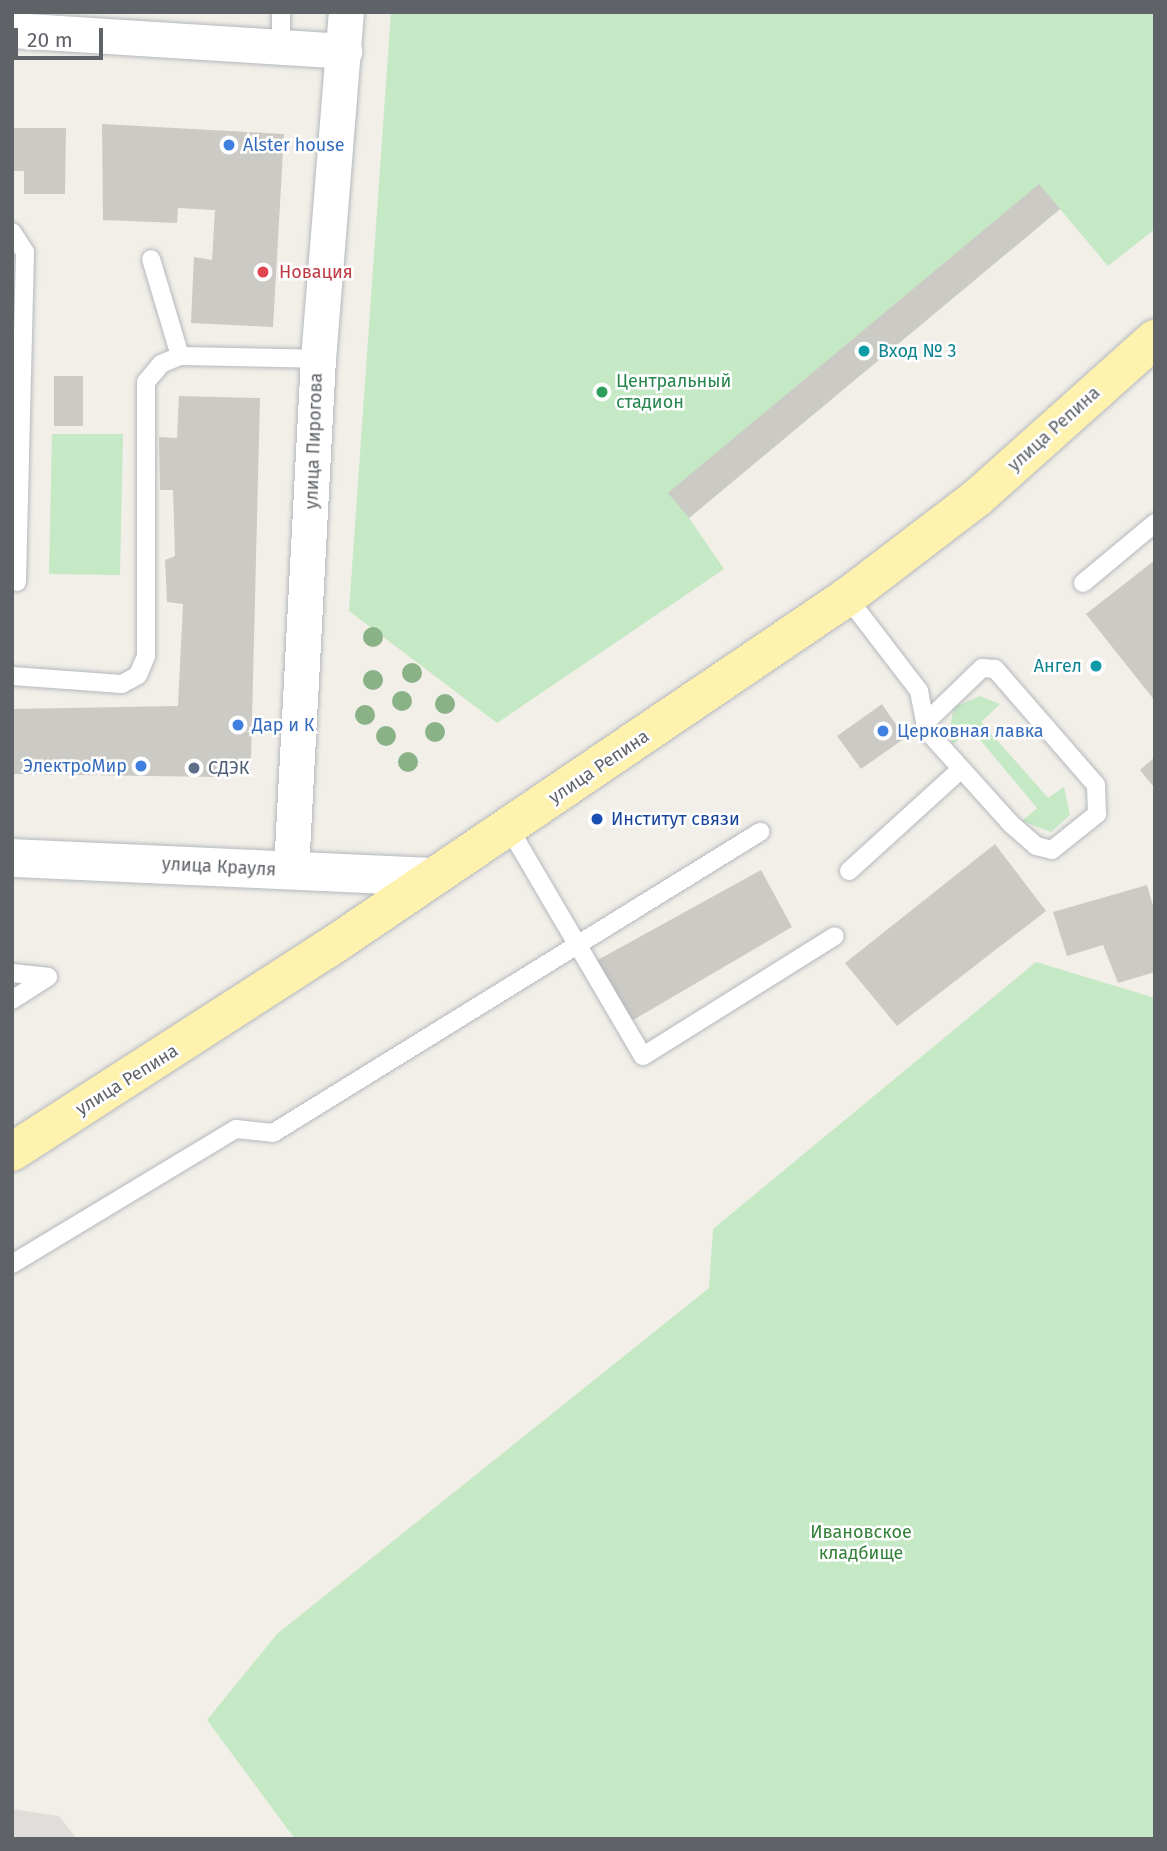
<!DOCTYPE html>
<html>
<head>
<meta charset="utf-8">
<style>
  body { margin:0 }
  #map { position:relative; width:1167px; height:1851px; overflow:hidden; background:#f1efe8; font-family:"Fira Sans",sans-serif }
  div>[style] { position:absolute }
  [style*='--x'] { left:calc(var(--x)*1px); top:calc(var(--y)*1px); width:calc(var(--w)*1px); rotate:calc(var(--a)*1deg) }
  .industrial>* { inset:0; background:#e0deda }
  .green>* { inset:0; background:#c5e8c5 }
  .building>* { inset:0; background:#cccac5 }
  .roads { filter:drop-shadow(0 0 2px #b5b8bc) drop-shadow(0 0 2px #b5b8bc) }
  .lane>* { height:18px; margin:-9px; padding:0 9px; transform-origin:9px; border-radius:9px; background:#fff }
  .street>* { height:35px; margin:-17.5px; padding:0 17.5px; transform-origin:17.5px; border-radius:17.5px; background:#fff }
  .secondary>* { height:38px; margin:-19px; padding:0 19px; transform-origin:19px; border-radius:19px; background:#fff }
  .primary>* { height:38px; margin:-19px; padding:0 19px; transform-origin:19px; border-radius:19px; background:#fff2af }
  .trees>* { width:20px; height:20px; margin:-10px; border-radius:50%; background:#89b387 }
  .dots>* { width:19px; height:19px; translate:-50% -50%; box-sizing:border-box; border:4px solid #fff; border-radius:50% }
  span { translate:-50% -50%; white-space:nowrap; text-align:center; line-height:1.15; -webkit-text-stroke:5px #fff; paint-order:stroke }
  .shop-label { font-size:18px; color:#366cbe }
  .left { translate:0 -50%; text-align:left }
  .right { translate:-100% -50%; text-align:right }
  .health-label { font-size:18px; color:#be3a42 }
  .culture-label { font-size:18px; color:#0d838f }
  .leisure-label { font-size:18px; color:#27864d }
  .street-label { font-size:18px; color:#5f6368 }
  .service-label { font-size:18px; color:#4e5e75 }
  .transit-label { font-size:18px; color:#164399 }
  .park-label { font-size:18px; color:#348238 }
  .frame { position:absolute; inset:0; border:14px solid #5f6368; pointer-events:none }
  .scale { position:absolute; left:14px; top:28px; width:89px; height:32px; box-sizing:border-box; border:4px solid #5f6368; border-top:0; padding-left:9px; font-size:21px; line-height:24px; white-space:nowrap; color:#5f6368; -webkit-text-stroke:5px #fff; paint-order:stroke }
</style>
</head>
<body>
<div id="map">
  <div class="industrial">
    <div style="clip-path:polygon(12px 1809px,59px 1816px,77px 1839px,12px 1839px)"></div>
  </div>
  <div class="green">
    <div style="clip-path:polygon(391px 12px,1155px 12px,1155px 229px,1108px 266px,1060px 209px,689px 518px,724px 569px,497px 723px,349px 611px)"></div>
    <div style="clip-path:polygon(52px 434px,123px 434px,120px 575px,49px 574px)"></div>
    <div style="clip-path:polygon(980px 696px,1000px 704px,981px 722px,1048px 798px,1064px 787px,1070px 815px,1051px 832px,1022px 821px,1037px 808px,972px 730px,953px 744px,949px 733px,954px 707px)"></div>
    <div style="clip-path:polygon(1036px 962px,1155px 998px,1155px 1839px,295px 1839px,207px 1720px,277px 1634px,709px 1288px,713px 1229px)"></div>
  </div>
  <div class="building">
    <div style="clip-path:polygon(102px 124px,284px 134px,273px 327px,191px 323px,194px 257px,212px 260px,215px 210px,178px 208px,177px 223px,103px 220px)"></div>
    <div style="clip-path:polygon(12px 128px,66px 128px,65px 194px,24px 194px,24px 171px,12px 171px)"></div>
    <div style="clip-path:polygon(1039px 184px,1060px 209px,689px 518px,668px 493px)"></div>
    <div style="clip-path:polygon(54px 376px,83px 376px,83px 426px,54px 426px)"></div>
    <div style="clip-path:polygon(179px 396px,260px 398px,251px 759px,245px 770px,218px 777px,12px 774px,12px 709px,178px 706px,183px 604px,167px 602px,165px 560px,175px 556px,173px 490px,160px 490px,159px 437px,177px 438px)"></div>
    <div style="clip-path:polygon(1155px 560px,1155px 701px,1086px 614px)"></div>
    <div style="clip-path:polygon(882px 704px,905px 738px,861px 769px,837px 736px)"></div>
    <div style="clip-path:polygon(1155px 757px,1155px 785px,1152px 785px,1140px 770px)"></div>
    <div style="clip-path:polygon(995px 844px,1046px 911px,897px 1026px,845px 963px)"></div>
    <div style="clip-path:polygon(761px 870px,792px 927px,628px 1023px,596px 961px)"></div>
    <div style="clip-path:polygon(1147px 885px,1155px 912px,1155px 972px,1118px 983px,1103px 945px,1067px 956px,1053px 912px)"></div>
  </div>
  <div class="roads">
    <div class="lane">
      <div style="--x:281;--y:12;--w:34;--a:90"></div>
      <div style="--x:12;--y:232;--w:24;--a:57"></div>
      <div style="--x:25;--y:252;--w:330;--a:91.4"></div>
      <div style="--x:180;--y:356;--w:138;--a:1.2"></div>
      <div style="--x:1083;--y:583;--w:94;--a:-39.8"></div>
      <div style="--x:847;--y:597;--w:118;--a:52.5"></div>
      <div style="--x:919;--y:691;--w:33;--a:79"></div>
      <div style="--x:925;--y:723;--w:13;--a:63"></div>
      <div style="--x:931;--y:735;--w:120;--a:48"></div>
      <div style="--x:1011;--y:824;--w:33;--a:41"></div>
      <div style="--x:1036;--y:846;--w:16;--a:14"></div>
      <div style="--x:1052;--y:850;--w:58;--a:-38.7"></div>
      <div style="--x:1097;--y:814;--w:29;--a:-92"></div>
      <div style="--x:1096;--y:785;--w:154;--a:-131"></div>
      <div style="--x:995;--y:669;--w:13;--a:-176"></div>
      <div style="--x:982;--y:668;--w:79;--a:136"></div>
      <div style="--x:12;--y:676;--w:110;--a:4.2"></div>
      <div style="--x:122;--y:684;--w:18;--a:-29"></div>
      <div style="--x:138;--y:675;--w:21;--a:-67"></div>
      <div style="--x:146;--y:656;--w:274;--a:-90"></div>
      <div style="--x:146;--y:382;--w:23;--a:-50"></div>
      <div style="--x:161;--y:364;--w:21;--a:-23"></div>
      <div style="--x:180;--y:356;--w:101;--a:-106.6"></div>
      <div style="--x:509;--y:828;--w:264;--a:59.6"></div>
      <div style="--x:643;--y:1056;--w:226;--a:-32"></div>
      <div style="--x:849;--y:871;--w:149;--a:-42.3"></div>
      <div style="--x:12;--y:973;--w:36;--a:6"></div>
      <div style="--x:48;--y:977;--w:43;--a:147.4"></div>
      <div style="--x:12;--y:1264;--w:262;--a:-31.1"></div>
      <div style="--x:236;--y:1129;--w:37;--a:6"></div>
      <div style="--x:273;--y:1133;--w:573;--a:-31.72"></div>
    </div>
    <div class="street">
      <div style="--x:12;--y:30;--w:333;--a:3.6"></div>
      <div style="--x:291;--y:870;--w:512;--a:-86.98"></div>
      <div style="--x:318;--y:359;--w:348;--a:-85.4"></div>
    </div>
    <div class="secondary">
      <div style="--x:12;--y:858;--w:413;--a:2.6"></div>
    </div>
    <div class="primary">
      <div style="--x:12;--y:1152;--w:373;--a:-32.8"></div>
      <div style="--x:326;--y:950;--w:629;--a:-34.12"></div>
      <div style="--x:847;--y:597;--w:163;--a:-37.3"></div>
      <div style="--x:977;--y:498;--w:239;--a:-41.8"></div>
    </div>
  </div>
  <div class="trees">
    <div style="left:373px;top:637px"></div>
    <div style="left:412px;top:673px"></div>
    <div style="left:373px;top:680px"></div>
    <div style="left:402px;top:701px"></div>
    <div style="left:445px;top:704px"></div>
    <div style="left:365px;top:715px"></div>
    <div style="left:435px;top:732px"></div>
    <div style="left:386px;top:736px"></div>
    <div style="left:408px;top:762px"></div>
  </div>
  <div class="dots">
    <div style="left:229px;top:145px;background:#3f7fe0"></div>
    <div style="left:263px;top:272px;background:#e0444e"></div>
    <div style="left:864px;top:351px;background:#0f9aa8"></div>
    <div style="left:602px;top:392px;background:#2e9e5b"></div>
    <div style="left:1096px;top:666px;background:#0f9aa8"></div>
    <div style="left:238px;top:725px;background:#3f7fe0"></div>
    <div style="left:883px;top:731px;background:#3f7fe0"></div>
    <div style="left:141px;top:766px;background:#3f7fe0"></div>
    <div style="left:194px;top:768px;background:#5c6f8a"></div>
    <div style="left:597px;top:819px;background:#1a4fb4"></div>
  </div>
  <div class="shop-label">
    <span class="left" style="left:243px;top:145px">Alster house</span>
    <span class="left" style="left:252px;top:725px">Дар и К</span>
    <span class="left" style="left:897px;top:731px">Церковная лавка</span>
    <span class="right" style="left:127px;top:766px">ЭлектроМир</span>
  </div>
  <div class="health-label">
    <span class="left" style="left:279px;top:272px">Новация</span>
  </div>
  <div class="culture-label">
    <span class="left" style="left:878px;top:351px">Вход № 3</span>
    <span class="right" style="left:1082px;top:666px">Ангел</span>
  </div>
  <div class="leisure-label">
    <span class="left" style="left:616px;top:392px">Центральный<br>стадион</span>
  </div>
  <div class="street-label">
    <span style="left:1054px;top:429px;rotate:-42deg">улица Репина</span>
    <span style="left:314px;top:441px;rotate:-88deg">улица Пирогова</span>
    <span style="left:599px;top:767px;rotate:-34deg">улица Репина</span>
    <span style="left:219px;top:867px;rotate:3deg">улица Крауля</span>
    <span style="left:127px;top:1080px;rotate:-32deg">улица Репина</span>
  </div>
  <div class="service-label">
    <span class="left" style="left:208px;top:768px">СДЭК</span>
  </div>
  <div class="transit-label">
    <span class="left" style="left:611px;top:819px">Институт связи</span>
  </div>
  <div class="park-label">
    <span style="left:861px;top:1543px">Ивановское<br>кладбище</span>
  </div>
  <div class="frame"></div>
  <div class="scale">20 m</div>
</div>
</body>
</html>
